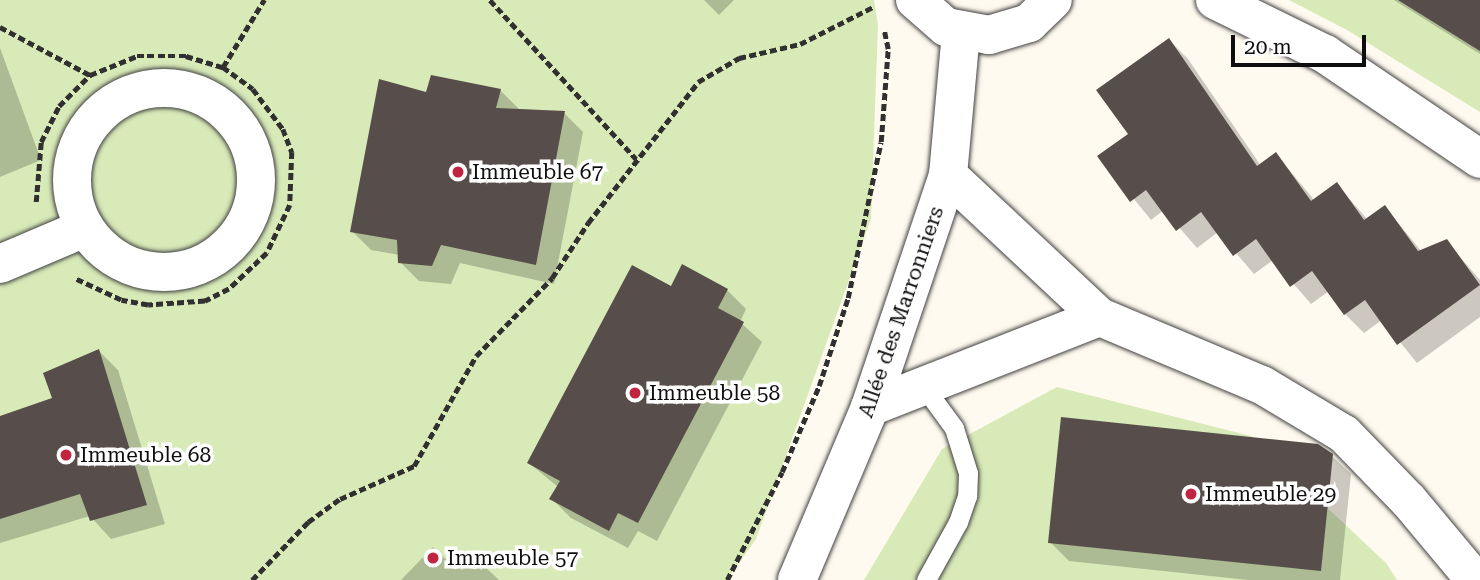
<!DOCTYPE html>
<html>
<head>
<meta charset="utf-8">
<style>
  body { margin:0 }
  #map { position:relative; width:1480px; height:580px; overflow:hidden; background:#fffaef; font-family:"Roboto Serif",serif }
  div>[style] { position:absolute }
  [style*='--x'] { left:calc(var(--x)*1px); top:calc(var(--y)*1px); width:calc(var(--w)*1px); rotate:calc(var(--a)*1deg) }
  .green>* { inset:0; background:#d8eab8 }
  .shadow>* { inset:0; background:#0003 }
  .building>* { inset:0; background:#574d4a }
  .path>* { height:4.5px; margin-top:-2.25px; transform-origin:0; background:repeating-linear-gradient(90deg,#303030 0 7px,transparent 0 10.5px) }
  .roads { filter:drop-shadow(0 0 2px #414141) drop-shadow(0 0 2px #414141) }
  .lane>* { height:19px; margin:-9.5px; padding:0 9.5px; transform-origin:9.5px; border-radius:9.5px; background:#fff }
  .street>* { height:38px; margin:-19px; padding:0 19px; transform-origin:19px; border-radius:19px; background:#fff }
  .street>.ring { margin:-19px; padding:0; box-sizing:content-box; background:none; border:38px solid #fff; border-radius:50% }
  .dots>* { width:19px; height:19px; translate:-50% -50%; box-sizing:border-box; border:4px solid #fff; border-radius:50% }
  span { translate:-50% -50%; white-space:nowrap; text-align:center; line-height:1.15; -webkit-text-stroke:7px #fff; paint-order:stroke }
  .poi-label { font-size:21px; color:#0e0e0e }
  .left { translate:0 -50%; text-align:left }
  .street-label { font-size:21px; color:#0e0e0e }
  .scale { position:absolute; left:1231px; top:35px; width:135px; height:32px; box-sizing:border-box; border:4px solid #0e0e0e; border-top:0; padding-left:9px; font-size:21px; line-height:24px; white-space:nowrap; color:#0e0e0e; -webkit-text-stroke:5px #fff; paint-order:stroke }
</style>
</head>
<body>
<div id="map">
  <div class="green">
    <div style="clip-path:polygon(0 0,874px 0,878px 25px,871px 219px,756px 539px,727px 580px,0 580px)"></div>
    <div style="clip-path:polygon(1289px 0,1480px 0,1480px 112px,1347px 30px)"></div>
    <div style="clip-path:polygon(1057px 387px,1251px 436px,1386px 563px,1397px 580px,864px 580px,942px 449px)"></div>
  </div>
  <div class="shadow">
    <div style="clip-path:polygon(704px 0,734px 0,719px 15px)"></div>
    <div style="clip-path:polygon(1394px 0,1480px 0,1480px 54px)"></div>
    <div style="clip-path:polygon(1169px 40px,1188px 59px,1261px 166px,1276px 154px,1315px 201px,1337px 185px,1368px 220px,1385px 207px,1422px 252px,1446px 241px,1480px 280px,1480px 317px,1417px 363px,1382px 320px,1364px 333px,1346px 315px,1371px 293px,1346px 315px,1329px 291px,1311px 304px,1273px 260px,1254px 274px,1218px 232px,1197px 248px,1164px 210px,1151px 220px,1100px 157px,1131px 134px)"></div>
    <div style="clip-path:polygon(0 48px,41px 160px,0 177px)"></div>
    <div style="clip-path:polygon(500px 90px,519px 109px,564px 113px,583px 132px,554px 284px,460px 263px,451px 284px,419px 281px,400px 262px,400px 255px,371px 250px,352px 231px,427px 94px)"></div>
    <div style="clip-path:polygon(672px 288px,727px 290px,746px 309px,740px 322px,762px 342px,657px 541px,638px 531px,628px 548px,571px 518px,552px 499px,558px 487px,529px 463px)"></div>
    <div style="clip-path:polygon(99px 351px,118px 370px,165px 524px,111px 539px,90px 516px,0 543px,0 418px,54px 399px)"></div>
    <div style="clip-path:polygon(1331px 455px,1351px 474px,1340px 580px,1248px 580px,1069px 561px,1050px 542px)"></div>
    <div style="clip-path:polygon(433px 547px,455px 568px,469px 552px,499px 580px,401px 580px)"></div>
  </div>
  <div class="building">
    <div style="clip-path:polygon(1398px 0,1480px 0,1480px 51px)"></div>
    <div style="clip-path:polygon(1169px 38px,1257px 166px,1276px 152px,1311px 201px,1337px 182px,1364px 220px,1385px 205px,1418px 251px,1447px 239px,1480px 285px,1397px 345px,1365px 300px,1344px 315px,1312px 271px,1290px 287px,1256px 239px,1233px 256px,1201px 212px,1176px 231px,1146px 190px,1130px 202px,1097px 156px,1128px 134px,1096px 90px)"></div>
    <div style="clip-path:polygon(431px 75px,501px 89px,496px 108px,565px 111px,536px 265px,441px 245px,432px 266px,398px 263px,397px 240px,350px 232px,379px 79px,426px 92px)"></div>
    <div style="clip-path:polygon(682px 264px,728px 289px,718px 308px,744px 322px,638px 523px,618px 513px,609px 531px,549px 499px,560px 481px,527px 463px,632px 265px,671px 286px)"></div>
    <div style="clip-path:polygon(99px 349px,147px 505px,90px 521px,80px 494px,0 519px,0 416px,52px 398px,43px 373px)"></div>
    <div style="clip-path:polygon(1061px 417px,1318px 444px,1333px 454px,1321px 571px,1048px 543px)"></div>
  </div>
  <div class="path">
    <div style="--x:490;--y:0;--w:216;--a:47.4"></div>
    <div style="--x:0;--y:27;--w:102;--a:28.1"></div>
    <div style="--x:223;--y:67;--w:79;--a:-58.5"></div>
    <div style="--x:36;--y:202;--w:60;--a:-85.2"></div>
    <div style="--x:41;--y:142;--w:40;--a:-63.4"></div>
    <div style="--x:59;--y:106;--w:44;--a:-45"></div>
    <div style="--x:90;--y:75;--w:51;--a:-22"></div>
    <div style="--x:137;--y:56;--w:49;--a:0"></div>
    <div style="--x:186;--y:56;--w:39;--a:17"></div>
    <div style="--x:223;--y:67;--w:37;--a:36"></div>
    <div style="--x:253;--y:89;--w:50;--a:53.1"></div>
    <div style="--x:283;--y:129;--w:25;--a:69"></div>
    <div style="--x:292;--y:152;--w:53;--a:92.2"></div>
    <div style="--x:290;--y:205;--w:53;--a:115.6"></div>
    <div style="--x:267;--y:253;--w:52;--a:136.5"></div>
    <div style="--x:229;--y:289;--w:27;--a:153"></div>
    <div style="--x:205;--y:301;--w:57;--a:176"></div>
    <div style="--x:148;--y:305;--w:27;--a:-170"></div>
    <div style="--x:121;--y:300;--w:50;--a:-155"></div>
    <div style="--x:252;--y:580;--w:81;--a:-46"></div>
    <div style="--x:308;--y:522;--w:39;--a:-36"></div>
    <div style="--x:340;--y:499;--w:81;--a:-24"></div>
    <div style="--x:414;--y:466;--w:126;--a:-60.6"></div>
    <div style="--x:476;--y:356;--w:109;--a:-45.7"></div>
    <div style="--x:552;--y:278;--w:66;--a:-56.8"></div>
    <div style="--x:588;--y:223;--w:179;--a:-52"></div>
    <div style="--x:698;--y:82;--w:48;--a:-30.3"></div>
    <div style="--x:739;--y:58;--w:63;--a:-12.9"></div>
    <div style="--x:800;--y:44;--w:82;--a:-26.9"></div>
    <div style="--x:727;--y:580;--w:121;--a:-63"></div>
    <div style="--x:782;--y:472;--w:94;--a:-66.7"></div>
    <div style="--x:819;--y:386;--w:93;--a:-71.8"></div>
    <div style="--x:848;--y:298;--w:159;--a:-78.1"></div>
    <div style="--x:881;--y:142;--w:93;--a:-85.7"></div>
    <div style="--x:888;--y:49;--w:19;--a:-102"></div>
  </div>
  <div class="roads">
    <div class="lane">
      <div style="--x:924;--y:387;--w:51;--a:53.8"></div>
      <div style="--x:954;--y:428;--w:47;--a:72.7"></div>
      <div style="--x:968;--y:473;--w:23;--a:92"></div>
      <div style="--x:967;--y:496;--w:28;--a:109"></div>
      <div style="--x:958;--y:522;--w:66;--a:118.9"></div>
    </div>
    <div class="street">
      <div style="--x:915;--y:0;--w:41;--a:41.1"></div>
      <div style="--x:946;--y:27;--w:44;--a:10.5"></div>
      <div style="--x:989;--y:35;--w:42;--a:-16.7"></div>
      <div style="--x:1029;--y:23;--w:33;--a:-44"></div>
      <div style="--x:1215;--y:0;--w:123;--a:26.1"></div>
      <div style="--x:1325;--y:54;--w:187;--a:34.1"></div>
      <div class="ring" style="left:72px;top:88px;width:146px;height:146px"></div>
      <div style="--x:948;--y:175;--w:208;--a:43.1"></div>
      <div style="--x:1100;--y:317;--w:176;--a:22.8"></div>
      <div style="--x:1262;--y:385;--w:96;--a:30.9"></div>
      <div style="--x:1344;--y:434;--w:93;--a:45.9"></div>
      <div style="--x:1409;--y:501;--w:103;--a:50.1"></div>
      <div style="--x:0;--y:264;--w:92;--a:-23"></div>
      <div style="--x:870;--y:407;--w:247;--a:-21.4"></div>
      <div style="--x:797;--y:580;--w:188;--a:-67.1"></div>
      <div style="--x:870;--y:407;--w:245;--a:-71.4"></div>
      <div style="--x:948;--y:175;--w:144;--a:-84.8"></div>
    </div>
  </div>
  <div class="dots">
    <div style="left:458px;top:172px;background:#c02440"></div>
    <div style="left:635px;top:393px;background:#c02440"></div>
    <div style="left:66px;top:455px;background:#c02440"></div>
    <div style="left:1191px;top:494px;background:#c02440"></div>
    <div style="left:433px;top:558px;background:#c02440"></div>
  </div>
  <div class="poi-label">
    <span class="left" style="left:472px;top:172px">Immeuble 67</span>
    <span class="left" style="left:649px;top:393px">Immeuble 58</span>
    <span class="left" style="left:80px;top:455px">Immeuble 68</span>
    <span class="left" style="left:1205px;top:494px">Immeuble 29</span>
    <span class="left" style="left:447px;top:558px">Immeuble 57</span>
  </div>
  <div class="street-label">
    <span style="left:901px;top:312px;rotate:-71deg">Allée des Marronniers</span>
  </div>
  <div class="scale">20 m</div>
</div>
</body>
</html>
